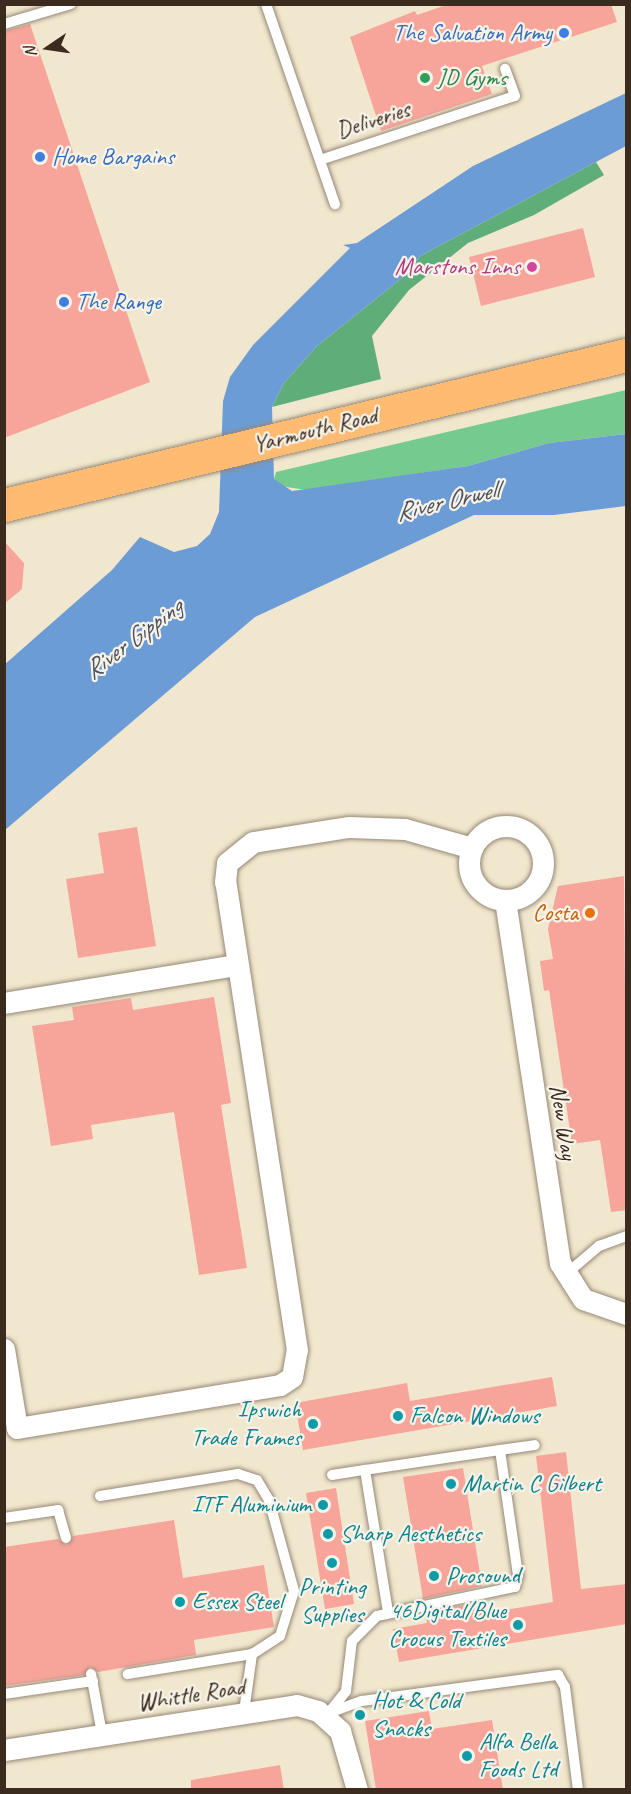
<!DOCTYPE html>
<html>
<head>
<meta charset="utf-8">
<style>
  body { margin:0 }
  #map { position:relative; width:631px; height:1794px; overflow:hidden; background:#f1e7ce; font-family:Caveat,sans-serif }
  div>[style] { position:absolute }
  [style*='--x'] { left:calc(var(--x)*1px); top:calc(var(--y)*1px); width:calc(var(--w)*1px); rotate:calc(var(--a)*1deg) }
  .green>* { inset:0; background:#74ca8f }
  .forest>* { inset:0; background:#5fae7a }
  .water>* { inset:0; background:#6c9cd5 }
  .building>* { inset:0; background:#f7a59b }
  .roads { filter:drop-shadow(0 0 2px #968876) drop-shadow(0 0 2px #968876) }
  .service>* { height:10px; margin:-5px; padding:0 5px; transform-origin:5px; border-radius:5px; background:#fff }
  .minor>* { height:21px; margin:-10.5px; padding:0 10.5px; transform-origin:10.5px; border-radius:10.5px; background:#fff }
  .minor>.ring { margin:-10.5px; padding:0; box-sizing:content-box; background:none; border:21px solid #fff; border-radius:50% }
  .primary>* { height:33px; margin:-16.5px; padding:0 16.5px; transform-origin:16.5px; border-radius:16.5px; background:#febb71 }
  .dots>* { width:16px; height:16px; translate:-50% -50%; box-sizing:border-box; border:3px solid #f7f3e8; border-radius:50% }
  span { translate:-50% -50%; white-space:nowrap; text-align:center; line-height:1.15; -webkit-text-stroke:4.5px #f7f3e8; paint-order:stroke }
  .shop-label { font-size:24px; color:#366cbe }
  .right { translate:-100% -50%; text-align:right }
  .left { translate:0 -50%; text-align:left }
  .leisure-label { font-size:24px; color:#27864d }
  .street-label { font-size:24px; color:#3b2a1e }
  .hotel-label { font-size:24px; color:#b23c85 }
  .food-label { font-size:24px; color:#c56008 }
  .culture-label { font-size:24px; color:#0d838f }
  .water-label { font-size:26px; color:#4c525e; font-style:italic }
  .frame { position:absolute; inset:0; border:6px solid #3b2a1e; pointer-events:none }
  .north { position:absolute; left:18px; top:18px; width:60px; height:60px; -webkit-text-stroke:4px #f7f3e8; paint-order:stroke; rotate:257deg; font-size:16px; font-weight:700; line-height:24px; text-align:center; color:#3b2a1e }
  .north::after { content:''; display:block; margin:auto; width:21px; height:27px; background:#3b2a1e; clip-path:polygon(50% 0,100% 100%,50% 72%,0 100%) }
</style>
</head>
<body>
<div id="map">
  <div class="green">
    <div style="clip-path:polygon(626px 390px,626px 434px,549px 443px,468px 466px,306px 490px,280px 486px,274px 479px,276px 472px)"></div>
  </div>
  <div class="forest">
    <div style="clip-path:polygon(596px 162px,604px 175px,534px 215px,468px 243px,409px 290px,372px 336px,381px 379px,272px 407px,284px 383px,317px 346px,408px 273px,420px 256px)"></div>
  </div>
  <div class="water">
    <div style="clip-path:polygon(626px 93px,626px 146px,420px 256px,408px 273px,317px 346px,284px 383px,272px 407px,274px 479px,292px 491px,468px 466px,549px 443px,626px 434px,626px 506px,554px 515px,474px 515px,255px 617px,5px 830px,4px 665px,112px 570px,140px 537px,174px 552px,197px 546px,210px 534px,219px 512px,223px 401px,230px 377px,253px 345px,350px 248px,343px 245px,357px 243px,473px 166px)"></div>
  </div>
  <div class="building">
    <div style="clip-path:polygon(449px 4px,611px 4px,617px 22px,482px 66px,492px 94px,381px 131px,350px 37px,415px 11px,417px 15px)"></div>
    <div style="clip-path:polygon(30px 24px,150px 382px,4px 438px,4px 31px)"></div>
    <div style="clip-path:polygon(583px 228px,595px 277px,481px 306px,469px 257px)"></div>
    <div style="clip-path:polygon(4px 541px,24px 563px,22px 589px,4px 604px)"></div>
    <div style="clip-path:polygon(137px 827px,156px 946px,78px 958px,66px 879px,104px 873px,98px 833px)"></div>
    <div style="clip-path:polygon(624px 876px,627px 1210px,611px 1212px,600px 1140px,572px 1144px,549px 990px,544px 991px,540px 961px,553px 959px,548px 929px,558px 886px)"></div>
    <div style="clip-path:polygon(214px 997px,231px 1103px,221px 1105px,247px 1268px,199px 1275px,174px 1112px,91px 1125px,93px 1139px,51px 1146px,32px 1026px,74px 1020px,72px 1007px,131px 998px,133px 1010px)"></div>
    <div style="clip-path:polygon(552px 1377px,557px 1406px,303px 1450px,295px 1403px,407px 1383px,410px 1401px)"></div>
    <div style="clip-path:polygon(566px 1452px,581px 1589px,627px 1584px,627px 1624px,399px 1662px,393px 1629px,427px 1623px,425px 1613px,485px 1601px,487px 1613px,553px 1602px,536px 1456px)"></div>
    <div style="clip-path:polygon(463px 1468px,482px 1586px,423px 1599px,403px 1477px)"></div>
    <div style="clip-path:polygon(336px 1488px,354px 1604px,325px 1609px,306px 1493px)"></div>
    <div style="clip-path:polygon(174px 1520px,183px 1578px,264px 1565px,274px 1627px,194px 1640px,196px 1655px,98px 1672px,90px 1667px,84px 1675px,4px 1686px,4px 1547px,58px 1539px,67px 1545px,73px 1536px)"></div>
    <div style="clip-path:polygon(429px 1711px,432px 1729px,492px 1720px,503px 1790px,376px 1790px,365px 1721px)"></div>
    <div style="clip-path:polygon(280px 1765px,284px 1790px,191px 1790px,191px 1780px)"></div>
  </div>
  <div class="roads">
    <div class="service">
      <div style="--x:266;--y:4;--w:212;--a:71"></div>
      <div style="--x:4;--y:24;--w:70;--a:-16.6"></div>
      <div style="--x:320;--y:160;--w:205;--a:-18.2"></div>
      <div style="--x:515;--y:96;--w:29;--a:-110"></div>
      <div style="--x:565;--y:1275;--w:45;--a:-40.5"></div>
      <div style="--x:599;--y:1246;--w:29;--a:-20"></div>
      <div style="--x:500;--y:1450;--w:35;--a:-8"></div>
      <div style="--x:332;--y:1475;--w:33;--a:-9"></div>
      <div style="--x:100;--y:1496;--w:140;--a:-9.1"></div>
      <div style="--x:238;--y:1474;--w:20;--a:18"></div>
      <div style="--x:257;--y:1480;--w:23;--a:59"></div>
      <div style="--x:269;--y:1500;--w:94;--a:74.6"></div>
      <div style="--x:294;--y:1591;--w:47;--a:107.3"></div>
      <div style="--x:280;--y:1636;--w:33;--a:147"></div>
      <div style="--x:252;--y:1654;--w:126;--a:170.8"></div>
      <div style="--x:4;--y:1518;--w:55;--a:-8.4"></div>
      <div style="--x:58;--y:1510;--w:29;--a:74"></div>
      <div style="--x:91;--y:1674;--w:61;--a:79.6"></div>
      <div style="--x:4;--y:1694;--w:90;--a:-8.3"></div>
      <div style="--x:334;--y:1711;--w:30;--a:-20"></div>
      <div style="--x:362;--y:1701;--w:198;--a:-7.6"></div>
      <div style="--x:558;--y:1675;--w:14;--a:60"></div>
      <div style="--x:565;--y:1687;--w:104;--a:82.8"></div>
      <div style="--x:244;--y:1712;--w:59;--a:-82.1"></div>
      <div style="--x:326;--y:1716;--w:32;--a:-51"></div>
      <div style="--x:346;--y:1691;--w:50;--a:-83.2"></div>
      <div style="--x:352;--y:1641;--w:35;--a:-45"></div>
      <div style="--x:377;--y:1616;--w:141;--a:-11.9"></div>
      <div style="--x:515;--y:1587;--w:12;--a:-76"></div>
      <div style="--x:518;--y:1575;--w:126;--a:-98.2"></div>
      <div style="--x:500;--y:1450;--w:136;--a:171.6"></div>
      <div style="--x:365;--y:1470;--w:144;--a:80.8"></div>
    </div>
    <div class="minor">
      <div class="ring" style="left:469px;top:826px;width:53px;height:53px"></div>
      <div style="--x:505;--y:900;--w:367;--a:81.4"></div>
      <div style="--x:560;--y:1263;--w:43;--a:57.4"></div>
      <div style="--x:583;--y:1299;--w:46;--a:19.2"></div>
      <div style="--x:4;--y:1003;--w:236;--a:-9.3"></div>
      <div style="--x:4;--y:1349;--w:80;--a:80.7"></div>
      <div style="--x:17;--y:1428;--w:266;--a:-9.3"></div>
      <div style="--x:280;--y:1385;--w:14;--a:-34"></div>
      <div style="--x:292;--y:1377;--w:27;--a:-80"></div>
      <div style="--x:297;--y:1350;--w:474;--a:-98.7"></div>
      <div style="--x:225;--y:882;--w:19;--a:-84"></div>
      <div style="--x:227;--y:863;--w:33;--a:-39"></div>
      <div style="--x:253;--y:842;--w:97;--a:-8.9"></div>
      <div style="--x:349;--y:827;--w:56;--a:2"></div>
      <div style="--x:405;--y:829;--w:70;--a:15.8"></div>
      <div style="--x:4;--y:1750;--w:296;--a:-8.7"></div>
      <div style="--x:297;--y:1705;--w:22;--a:16"></div>
      <div style="--x:318;--y:1711;--w:30;--a:42"></div>
      <div style="--x:340;--y:1731;--w:61;--a:73.9"></div>
    </div>
    <div class="primary">
      <div style="--x:4;--y:505;--w:640;--a:-13.56"></div>
    </div>
  </div>
  <div class="dots">
    <div style="left:564px;top:33px;background:#3f7fe0"></div>
    <div style="left:425px;top:78px;background:#2e9e5b"></div>
    <div style="left:40px;top:157px;background:#3f7fe0"></div>
    <div style="left:532px;top:267px;background:#d1479c"></div>
    <div style="left:64px;top:302px;background:#3f7fe0"></div>
    <div style="left:590px;top:913px;background:#e8710a"></div>
    <div style="left:398px;top:1416px;background:#0f9aa8"></div>
    <div style="left:313px;top:1424px;background:#0f9aa8"></div>
    <div style="left:451px;top:1484px;background:#0f9aa8"></div>
    <div style="left:323px;top:1505px;background:#0f9aa8"></div>
    <div style="left:328px;top:1534px;background:#0f9aa8"></div>
    <div style="left:332px;top:1563px;background:#0f9aa8"></div>
    <div style="left:434px;top:1576px;background:#0f9aa8"></div>
    <div style="left:180px;top:1602px;background:#0f9aa8"></div>
    <div style="left:518px;top:1625px;background:#0f9aa8"></div>
    <div style="left:360px;top:1715px;background:#0f9aa8"></div>
    <div style="left:467px;top:1756px;background:#0f9aa8"></div>
  </div>
  <div class="shop-label">
    <span class="right" style="left:552px;top:33px">The Salvation Army</span>
    <span class="left" style="left:52px;top:157px">Home Bargains</span>
    <span class="left" style="left:76px;top:302px">The Range</span>
  </div>
  <div class="leisure-label">
    <span class="left" style="left:437px;top:78px">JD Gyms</span>
  </div>
  <div class="street-label">
    <span style="left:373px;top:120px;rotate:-18deg">Deliveries</span>
    <span style="left:315px;top:430px;rotate:-14deg">Yarmouth Road</span>
    <span style="left:563px;top:1122px;rotate:81deg">New Way</span>
    <span style="left:191px;top:1695px;rotate:-9deg">Whittle Road</span>
  </div>
  <div class="hotel-label">
    <span class="right" style="left:520px;top:267px">Marstons Inns</span>
  </div>
  <div class="food-label">
    <span class="right" style="left:578px;top:913px">Costa</span>
  </div>
  <div class="culture-label">
    <span class="right" style="left:301px;top:1424px">Ipswich<br>Trade Frames</span>
    <span class="left" style="left:410px;top:1416px">Falcon Windows</span>
    <span class="left" style="left:463px;top:1484px">Martin C Gilbert</span>
    <span class="right" style="left:311px;top:1505px">ITF Aluminium</span>
    <span class="left" style="left:340px;top:1534px">Sharp Aesthetics</span>
    <span class="left" style="left:446px;top:1576px">Prosound</span>
    <span style="left:332px;top:1601px">Printing<br>Supplies</span>
    <span class="left" style="left:192px;top:1602px">Essex Steel</span>
    <span class="right" style="left:506px;top:1625px">46Digital/Blue<br>Crocus Textiles</span>
    <span class="left" style="left:372px;top:1715px">Hot &amp; Cold<br>Snacks</span>
    <span class="left" style="left:479px;top:1756px">Alfa Bella<br>Foods Ltd</span>
  </div>
  <div class="water-label">
    <span style="left:447px;top:501px;rotate:-13deg">River Orwell</span>
    <span style="left:133px;top:639px;rotate:-37deg">River Gipping</span>
  </div>
  <div class="frame"></div>
  <div class="north">N</div>
</div>
</body>
</html>
